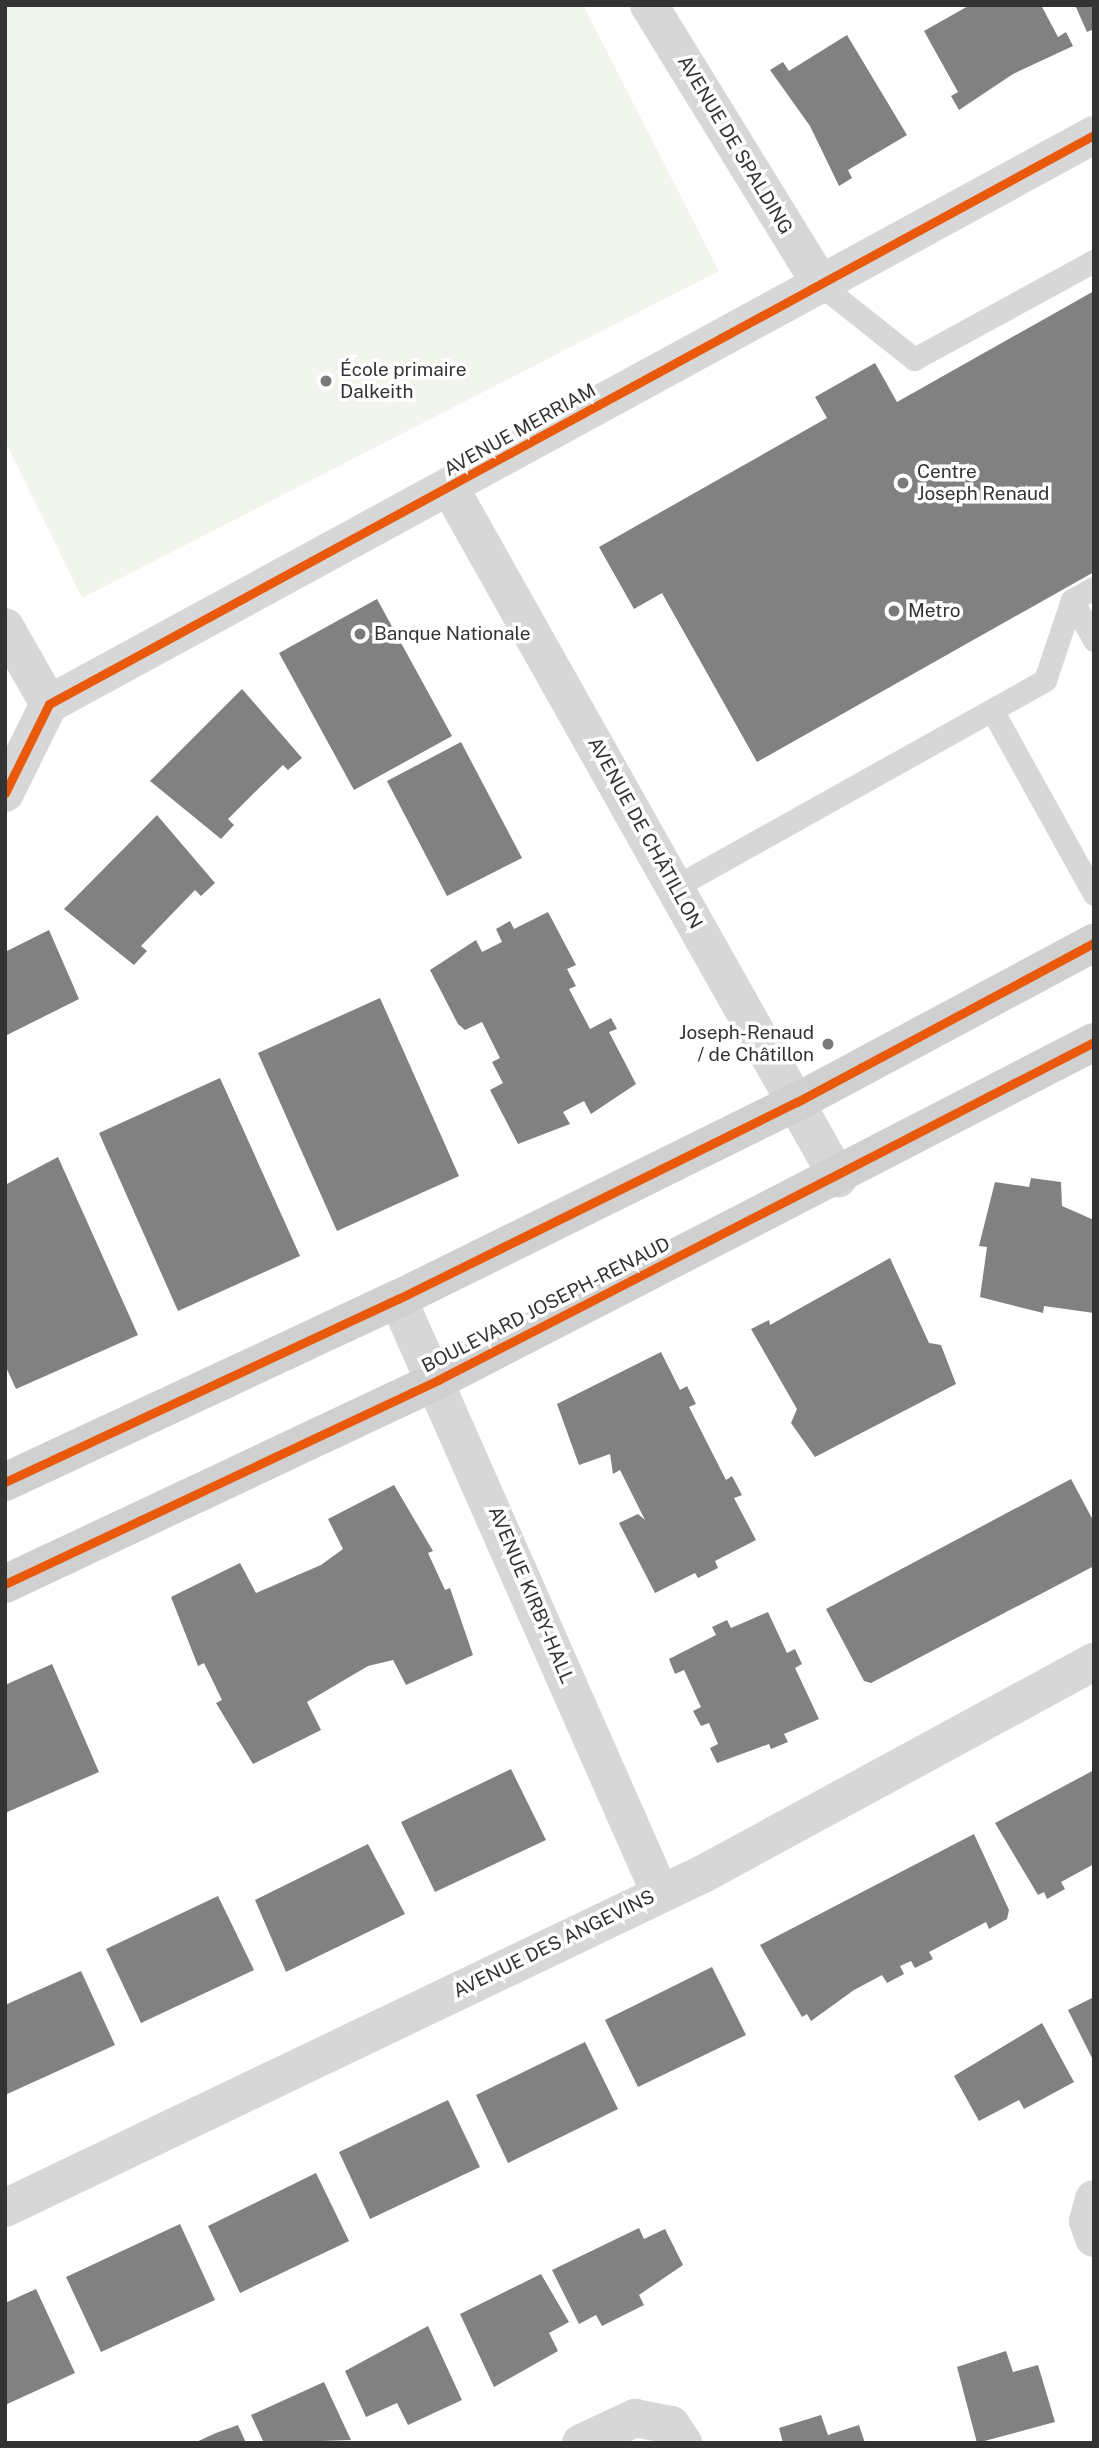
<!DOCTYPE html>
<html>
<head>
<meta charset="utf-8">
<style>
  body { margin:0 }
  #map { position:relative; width:1099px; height:2448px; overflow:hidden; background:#fff; font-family:"Public Sans",sans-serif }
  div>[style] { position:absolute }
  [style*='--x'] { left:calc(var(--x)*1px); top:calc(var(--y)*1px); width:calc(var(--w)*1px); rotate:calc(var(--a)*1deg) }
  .green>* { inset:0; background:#f1f5ed }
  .building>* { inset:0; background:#818181 }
  .lane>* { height:23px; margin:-11.5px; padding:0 11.5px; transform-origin:11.5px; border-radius:11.5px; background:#d7d7d7 }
  .street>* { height:38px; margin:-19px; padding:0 19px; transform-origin:19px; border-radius:19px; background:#d7d7d7 }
  .secondary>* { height:38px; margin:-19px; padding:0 19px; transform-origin:19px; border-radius:19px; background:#d0d0d0 }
  .cycleway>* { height:9px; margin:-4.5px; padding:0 4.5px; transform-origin:4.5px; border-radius:4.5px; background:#e8590c }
  .dots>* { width:19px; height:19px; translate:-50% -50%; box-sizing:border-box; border:4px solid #fff; border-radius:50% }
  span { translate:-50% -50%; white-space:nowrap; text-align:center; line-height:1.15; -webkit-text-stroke:7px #fff; paint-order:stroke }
  .street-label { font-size:19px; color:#333 }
  .poi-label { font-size:19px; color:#333 }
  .left { translate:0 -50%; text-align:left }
  .right { translate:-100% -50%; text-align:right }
  .frame { position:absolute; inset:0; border:7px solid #333; pointer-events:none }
</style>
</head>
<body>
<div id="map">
  <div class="green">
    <div style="clip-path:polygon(5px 5px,583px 5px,719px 271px,82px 598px,5px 441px)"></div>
  </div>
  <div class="building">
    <div style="clip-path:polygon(970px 5px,1041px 5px,1058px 37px,1066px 32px,1073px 46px,1013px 74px,959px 110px,951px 96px,958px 92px,924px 31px)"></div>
    <div style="clip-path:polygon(1075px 5px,1094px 5px,1094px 29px,1087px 32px)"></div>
    <div style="clip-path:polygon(847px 35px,907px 135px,848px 170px,852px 178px,839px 186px,810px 126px,770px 70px,783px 62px,789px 71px)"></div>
    <div style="clip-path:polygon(1094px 291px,1094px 572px,757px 762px,662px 593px,634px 609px,599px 547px,827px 418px,815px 397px,875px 363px,897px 402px)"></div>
    <div style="clip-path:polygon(377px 599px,452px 736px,354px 790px,279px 653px)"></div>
    <div style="clip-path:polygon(242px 689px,302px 758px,288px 770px,283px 765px,255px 792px,228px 819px,234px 825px,221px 839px,150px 781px)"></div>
    <div style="clip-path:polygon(461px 742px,522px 858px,447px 896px,387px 781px)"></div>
    <div style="clip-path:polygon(157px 815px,215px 883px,201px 896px,195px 890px,141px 946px,147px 951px,134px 965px,64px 909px)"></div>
    <div style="clip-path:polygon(548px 912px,576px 965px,567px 969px,576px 986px,569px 989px,590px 1029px,611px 1018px,617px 1029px,609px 1032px,636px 1084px,591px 1114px,584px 1101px,563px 1112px,570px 1124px,518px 1144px,490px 1090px,503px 1083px,492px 1062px,500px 1058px,482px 1022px,465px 1030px,458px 1024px,430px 970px,476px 940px,482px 952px,502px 942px,496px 929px,510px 921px,514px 929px)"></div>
    <div style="clip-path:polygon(49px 930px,79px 999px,5px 1036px,5px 952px)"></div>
    <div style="clip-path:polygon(380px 998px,459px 1176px,337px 1231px,258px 1053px)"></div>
    <div style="clip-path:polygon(220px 1078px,300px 1256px,178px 1311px,99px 1133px)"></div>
    <div style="clip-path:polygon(58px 1157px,138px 1335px,16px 1389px,5px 1365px,5px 1185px)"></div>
    <div style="clip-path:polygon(1031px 1178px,1061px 1182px,1062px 1206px,1094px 1220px,1094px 1313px,1044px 1306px,1043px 1313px,980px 1297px,987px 1247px,979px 1246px,995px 1182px,1029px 1187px)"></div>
    <div style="clip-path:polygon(890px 1258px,929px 1343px,941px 1345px,956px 1384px,815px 1457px,791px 1423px,797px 1409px,751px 1329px,769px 1320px,770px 1325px)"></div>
    <div style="clip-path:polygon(661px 1352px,680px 1390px,687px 1386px,696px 1404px,689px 1407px,726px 1480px,732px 1476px,742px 1495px,734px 1498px,756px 1540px,715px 1561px,718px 1568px,698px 1578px,695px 1573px,655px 1593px,619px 1523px,638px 1514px,645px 1520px,620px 1470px,613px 1474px,610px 1454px,579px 1465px,557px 1404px)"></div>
    <div style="clip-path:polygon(1071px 1479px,1094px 1522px,1094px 1566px,871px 1683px,864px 1681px,826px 1609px)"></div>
    <div style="clip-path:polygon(394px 1485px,433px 1551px,428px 1553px,445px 1590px,450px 1588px,473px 1655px,406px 1685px,393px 1660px,368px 1666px,307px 1702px,321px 1730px,253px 1764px,216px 1703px,222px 1700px,204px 1663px,198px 1666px,171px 1597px,240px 1563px,256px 1593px,321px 1565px,343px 1549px,328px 1519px)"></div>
    <div style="clip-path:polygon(768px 1612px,787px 1653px,795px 1649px,802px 1664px,795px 1668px,819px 1719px,784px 1734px,788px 1742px,771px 1749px,769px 1744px,717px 1763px,710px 1748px,718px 1744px,709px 1723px,701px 1726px,693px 1711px,701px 1707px,684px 1670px,675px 1674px,669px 1659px,716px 1635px,712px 1627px,727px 1620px,731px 1628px)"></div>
    <div style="clip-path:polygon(52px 1664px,99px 1772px,5px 1813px,5px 1685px)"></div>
    <div style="clip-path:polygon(511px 1769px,546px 1840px,435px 1892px,401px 1822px)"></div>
    <div style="clip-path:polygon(1094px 1770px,1094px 1864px,1061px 1882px,1065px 1889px,1047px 1899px,1044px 1892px,1038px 1895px,995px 1823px)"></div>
    <div style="clip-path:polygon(974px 1834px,1009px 1910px,1007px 1919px,989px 1929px,986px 1922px,929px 1952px,933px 1959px,915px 1968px,911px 1961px,900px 1966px,904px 1974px,887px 1983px,882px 1975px,854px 1990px,811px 2021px,807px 2014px,802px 2017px,760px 1945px)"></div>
    <div style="clip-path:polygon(368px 1844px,405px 1914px,286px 1972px,255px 1900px)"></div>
    <div style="clip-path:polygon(218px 1896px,254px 1970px,141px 2023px,106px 1949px)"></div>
    <div style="clip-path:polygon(712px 1967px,746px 2035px,638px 2087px,605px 2020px)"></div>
    <div style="clip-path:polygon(81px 1971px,115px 2045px,5px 2095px,5px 2005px)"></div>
    <div style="clip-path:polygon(1094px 1997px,1094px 2062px,1068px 2010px)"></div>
    <div style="clip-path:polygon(1042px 2023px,1074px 2082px,1024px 2109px,1019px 2100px,979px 2121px,954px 2076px)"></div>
    <div style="clip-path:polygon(585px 2042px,618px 2109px,508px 2163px,476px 2095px)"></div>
    <div style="clip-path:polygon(448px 2100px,480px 2167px,370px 2219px,339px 2152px)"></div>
    <div style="clip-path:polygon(316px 2173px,349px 2241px,240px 2293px,208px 2226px)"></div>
    <div style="clip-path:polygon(180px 2224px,215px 2300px,101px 2352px,66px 2277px)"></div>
    <div style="clip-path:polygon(639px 2228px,644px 2239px,665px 2229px,683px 2265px,639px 2295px,644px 2305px,602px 2326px,596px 2315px,579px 2324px,552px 2270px)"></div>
    <div style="clip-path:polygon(541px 2274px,569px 2322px,549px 2333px,558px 2351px,494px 2387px,460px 2314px)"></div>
    <div style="clip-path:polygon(36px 2289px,75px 2373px,5px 2405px,5px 2303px)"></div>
    <div style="clip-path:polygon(428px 2326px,462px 2400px,408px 2425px,397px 2403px,366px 2417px,345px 2371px)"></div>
    <div style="clip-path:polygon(1006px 2351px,1013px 2372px,1038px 2365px,1055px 2422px,977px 2443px,957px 2367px)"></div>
    <div style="clip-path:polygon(324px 2382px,351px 2440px,264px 2443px,251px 2415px)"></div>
    <div style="clip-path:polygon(821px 2415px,828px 2435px,859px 2425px,865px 2443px,783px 2443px,779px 2428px)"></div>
    <div style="clip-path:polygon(238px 2425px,246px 2443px,194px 2443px,216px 2433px)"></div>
  </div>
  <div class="lane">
    <div style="--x:821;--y:285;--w:119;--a:38.5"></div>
    <div style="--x:914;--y:359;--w:205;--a:-28.6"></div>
    <div style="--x:1072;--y:600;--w:46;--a:61.2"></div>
    <div style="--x:992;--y:710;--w:210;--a:61"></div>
    <div style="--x:675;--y:887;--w:424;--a:-29.2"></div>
    <div style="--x:1045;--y:680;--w:84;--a:-71.4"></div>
    <div style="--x:1072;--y:600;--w:25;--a:-29"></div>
  </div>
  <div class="street">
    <div style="--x:649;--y:5;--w:329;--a:58.4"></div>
    <div style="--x:450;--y:488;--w:792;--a:60.65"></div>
    <div style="--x:5;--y:627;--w:89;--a:60.3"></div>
    <div style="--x:5;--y:793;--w:99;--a:-63.7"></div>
    <div style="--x:49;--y:704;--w:1190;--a:-28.57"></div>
    <div style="--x:398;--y:1299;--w:649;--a:66.2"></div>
    <div style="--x:1094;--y:2199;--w:23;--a:105"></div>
    <div style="--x:1088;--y:2221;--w:18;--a:71"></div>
    <div style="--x:5;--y:2208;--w:774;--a:-25.57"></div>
    <div style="--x:703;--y:1874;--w:445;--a:-28.5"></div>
    <div style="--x:581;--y:2443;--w:60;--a:-24.8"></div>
    <div style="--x:635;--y:2418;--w:37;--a:11"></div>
    <div style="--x:671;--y:2425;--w:22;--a:56"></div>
  </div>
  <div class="secondary">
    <div style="--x:5;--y:1482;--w:434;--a:-25"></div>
    <div style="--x:398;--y:1299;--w:445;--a:-26.3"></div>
    <div style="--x:797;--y:1102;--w:337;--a:-28.2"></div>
    <div style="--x:5;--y:1584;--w:479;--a:-25.2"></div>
    <div style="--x:438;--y:1380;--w:738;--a:-27.26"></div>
  </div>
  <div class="cycleway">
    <div style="--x:5;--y:793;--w:99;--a:-63.7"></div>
    <div style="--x:49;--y:704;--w:1190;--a:-28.57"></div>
    <div style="--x:5;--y:1482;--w:434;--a:-25"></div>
    <div style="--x:398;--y:1299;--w:445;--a:-26.3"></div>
    <div style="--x:797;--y:1102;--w:337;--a:-28.2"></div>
    <div style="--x:5;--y:1584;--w:479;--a:-25.2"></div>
    <div style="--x:438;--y:1380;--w:738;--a:-27.26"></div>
  </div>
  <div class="dots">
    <div style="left:326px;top:381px;background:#7a7a7a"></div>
    <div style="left:903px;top:483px;background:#7a7a7a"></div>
    <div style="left:894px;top:611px;background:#7a7a7a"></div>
    <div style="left:360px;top:634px;background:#7a7a7a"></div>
    <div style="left:828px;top:1044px;background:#7a7a7a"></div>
  </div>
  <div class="street-label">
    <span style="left:735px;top:145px;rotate:59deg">AVENUE DE SPALDING</span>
    <span style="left:520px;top:430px;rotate:-29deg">AVENUE MERRIAM</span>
    <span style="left:645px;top:833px;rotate:61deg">AVENUE DE CHÂTILLON</span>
    <span style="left:546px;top:1305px;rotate:-27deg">BOULEVARD JOSEPH-RENAUD</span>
    <span style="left:531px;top:1595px;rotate:67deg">AVENUE KIRBY-HALL</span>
    <span style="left:554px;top:1944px;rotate:-26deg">AVENUE DES ANGEVINS</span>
  </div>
  <div class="poi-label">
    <span class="left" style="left:340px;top:381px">École primaire<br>Dalkeith</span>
    <span class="left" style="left:917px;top:483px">Centre<br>Joseph Renaud</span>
    <span class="left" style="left:908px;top:611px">Metro</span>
    <span class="left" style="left:374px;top:634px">Banque Nationale</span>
    <span class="right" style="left:814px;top:1044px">Joseph-Renaud<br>/ de Châtillon</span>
  </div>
  <div class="frame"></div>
</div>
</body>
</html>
